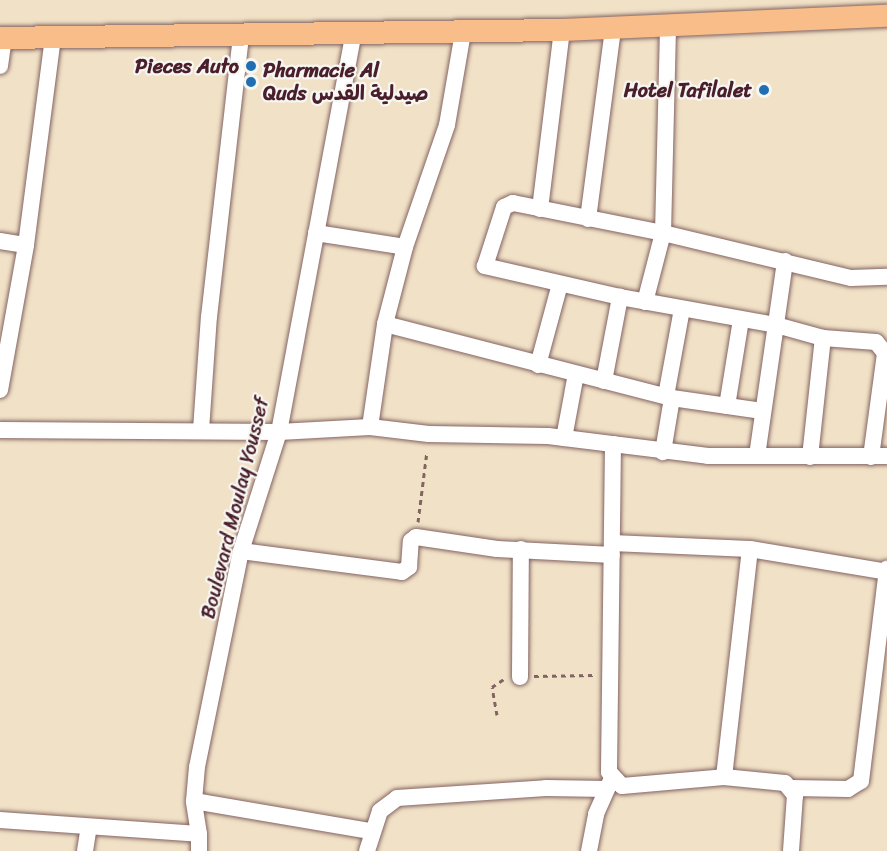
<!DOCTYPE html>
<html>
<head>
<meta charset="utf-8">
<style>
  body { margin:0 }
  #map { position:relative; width:887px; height:851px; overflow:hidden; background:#f1e2c7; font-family:Sriracha,"Playpen Sans Arabic",sans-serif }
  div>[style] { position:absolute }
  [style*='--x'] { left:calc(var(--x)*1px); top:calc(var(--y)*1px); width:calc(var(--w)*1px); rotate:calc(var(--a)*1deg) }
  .path>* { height:3px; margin-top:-1.5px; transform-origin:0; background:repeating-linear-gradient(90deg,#846362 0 4.5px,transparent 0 9px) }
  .roads { filter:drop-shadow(0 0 2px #846362) drop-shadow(0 0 2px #846362) }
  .minor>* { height:16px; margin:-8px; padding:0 8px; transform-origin:8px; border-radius:8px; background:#fff }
  .major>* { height:22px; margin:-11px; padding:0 11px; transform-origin:11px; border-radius:11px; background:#f8bd89 }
  .dots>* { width:16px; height:16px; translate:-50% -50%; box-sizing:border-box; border:3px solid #f6f6f2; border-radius:50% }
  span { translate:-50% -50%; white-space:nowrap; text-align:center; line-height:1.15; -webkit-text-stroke:4.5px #f6f6f2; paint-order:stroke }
  .poi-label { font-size:20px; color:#4a1f2b; font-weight:700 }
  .right { translate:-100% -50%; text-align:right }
  .left { translate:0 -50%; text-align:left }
  .street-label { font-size:20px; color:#4a1f2b }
</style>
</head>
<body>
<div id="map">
  <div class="path">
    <div style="--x:418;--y:522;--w:72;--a:-82.8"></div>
    <div style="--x:534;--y:676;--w:60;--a:-1"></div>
    <div style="--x:497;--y:715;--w:28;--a:-100"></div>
    <div style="--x:492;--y:687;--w:14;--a:-34"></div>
  </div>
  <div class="roads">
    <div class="minor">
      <div style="--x:0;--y:66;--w:28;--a:-82"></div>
      <div style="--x:540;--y:209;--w:180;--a:-83"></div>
      <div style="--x:588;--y:219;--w:193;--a:-82.5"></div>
      <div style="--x:316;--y:233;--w:90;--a:8.9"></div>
      <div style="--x:0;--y:241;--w:26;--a:9"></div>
      <div style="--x:645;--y:302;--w:71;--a:-75.4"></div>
      <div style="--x:663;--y:233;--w:207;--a:-88.6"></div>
      <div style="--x:385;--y:324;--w:296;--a:14.5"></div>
      <div style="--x:672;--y:398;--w:55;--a:99.5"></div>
      <div style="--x:538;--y:365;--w:84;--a:-74.8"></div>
      <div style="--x:604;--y:381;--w:86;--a:-79.2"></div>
      <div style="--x:0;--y:390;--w:147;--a:-79.8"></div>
      <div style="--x:26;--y:245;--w:210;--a:-82.6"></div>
      <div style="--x:666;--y:396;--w:88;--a:-79.6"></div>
      <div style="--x:672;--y:398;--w:91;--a:8.2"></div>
      <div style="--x:727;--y:406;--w:87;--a:-80.8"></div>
      <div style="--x:370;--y:427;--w:104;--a:-81.7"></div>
      <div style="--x:385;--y:324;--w:80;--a:-75.4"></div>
      <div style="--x:405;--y:247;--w:129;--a:-71"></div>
      <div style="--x:447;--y:125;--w:94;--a:-80.2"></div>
      <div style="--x:0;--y:430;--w:279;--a:0.4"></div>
      <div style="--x:279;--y:432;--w:91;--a:-3.1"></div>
      <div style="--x:370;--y:427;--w:59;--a:6.8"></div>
      <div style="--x:429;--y:434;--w:119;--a:1"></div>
      <div style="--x:548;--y:436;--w:161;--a:7.1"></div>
      <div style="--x:708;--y:456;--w:179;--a:0"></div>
      <div style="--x:201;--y:430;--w:113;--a:-86"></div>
      <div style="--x:209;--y:317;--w:284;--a:-83.5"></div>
      <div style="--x:564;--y:438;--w:65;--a:-79.4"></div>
      <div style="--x:613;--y:444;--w:328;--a:90.7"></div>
      <div style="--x:609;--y:772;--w:19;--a:47"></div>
      <div style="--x:622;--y:786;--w:102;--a:-5"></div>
      <div style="--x:724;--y:777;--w:61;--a:5.6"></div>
      <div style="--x:785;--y:783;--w:16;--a:50"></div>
      <div style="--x:795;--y:795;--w:56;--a:94.1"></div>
      <div style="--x:757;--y:456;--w:197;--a:-81.8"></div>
      <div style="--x:810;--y:457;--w:120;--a:-83.8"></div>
      <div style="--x:871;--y:457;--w:105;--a:-82.3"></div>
      <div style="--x:885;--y:353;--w:14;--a:-129"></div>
      <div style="--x:876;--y:342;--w:53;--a:-175.7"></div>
      <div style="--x:823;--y:338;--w:49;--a:-164.5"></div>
      <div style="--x:776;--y:325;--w:158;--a:-169.8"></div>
      <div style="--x:620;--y:297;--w:139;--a:-167.1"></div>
      <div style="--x:485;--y:266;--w:62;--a:-72.1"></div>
      <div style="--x:504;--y:207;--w:10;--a:-24"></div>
      <div style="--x:513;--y:203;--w:153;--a:11.3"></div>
      <div style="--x:663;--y:233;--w:193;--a:13.5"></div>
      <div style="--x:851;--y:278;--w:36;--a:-2"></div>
      <div style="--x:612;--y:543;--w:138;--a:2.5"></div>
      <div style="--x:750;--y:549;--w:139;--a:9.5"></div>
      <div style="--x:241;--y:551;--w:162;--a:7.4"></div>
      <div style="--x:402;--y:572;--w:9;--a:-36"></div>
      <div style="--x:409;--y:567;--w:26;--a:-86"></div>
      <div style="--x:411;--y:541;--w:6;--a:-39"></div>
      <div style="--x:416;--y:537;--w:82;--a:8.4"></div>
      <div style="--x:497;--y:549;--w:115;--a:3"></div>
      <div style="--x:520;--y:677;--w:128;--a:-89.6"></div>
      <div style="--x:724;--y:777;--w:229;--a:-83.5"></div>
      <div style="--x:792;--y:788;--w:56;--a:1"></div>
      <div style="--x:848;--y:789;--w:15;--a:-32"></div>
      <div style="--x:861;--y:781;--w:214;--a:-83"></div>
      <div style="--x:194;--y:801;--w:179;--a:9.7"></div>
      <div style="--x:0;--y:820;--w:199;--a:4"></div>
      <div style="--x:199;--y:834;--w:33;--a:-99"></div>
      <div style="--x:194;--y:801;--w:34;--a:-85"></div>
      <div style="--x:197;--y:767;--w:220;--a:-78.5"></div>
      <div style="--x:241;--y:551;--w:125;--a:-72.3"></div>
      <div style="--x:279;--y:432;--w:406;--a:-79.4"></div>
      <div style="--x:199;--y:834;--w:17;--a:90"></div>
      <div style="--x:85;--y:851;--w:24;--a:-81"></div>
      <div style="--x:367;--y:851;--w:42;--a:-72"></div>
      <div style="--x:380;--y:811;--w:21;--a:-37"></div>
      <div style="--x:397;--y:798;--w:149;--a:-3.8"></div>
      <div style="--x:546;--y:788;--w:61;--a:0.9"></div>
      <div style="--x:589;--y:851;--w:38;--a:-79"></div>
      <div style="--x:596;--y:814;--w:36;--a:-66"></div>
    </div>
    <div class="major">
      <div style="--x:0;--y:38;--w:562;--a:-0.82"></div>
      <div style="--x:562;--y:30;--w:325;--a:-2.5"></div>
    </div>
  </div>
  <div class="dots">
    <div style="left:251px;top:66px;background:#1f6fb2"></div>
    <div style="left:251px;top:82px;background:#1f6fb2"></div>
    <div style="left:764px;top:90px;background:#1f6fb2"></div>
  </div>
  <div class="poi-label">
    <span class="right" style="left:239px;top:66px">Pieces Auto</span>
    <span class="left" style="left:263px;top:82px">Pharmacie Al<br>Quds صيدلية القدس</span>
    <span class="right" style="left:752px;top:90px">Hotel Tafilalet</span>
  </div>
  <div class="street-label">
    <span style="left:235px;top:508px;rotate:-76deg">Boulevard Moulay Youssef</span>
  </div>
</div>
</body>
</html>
